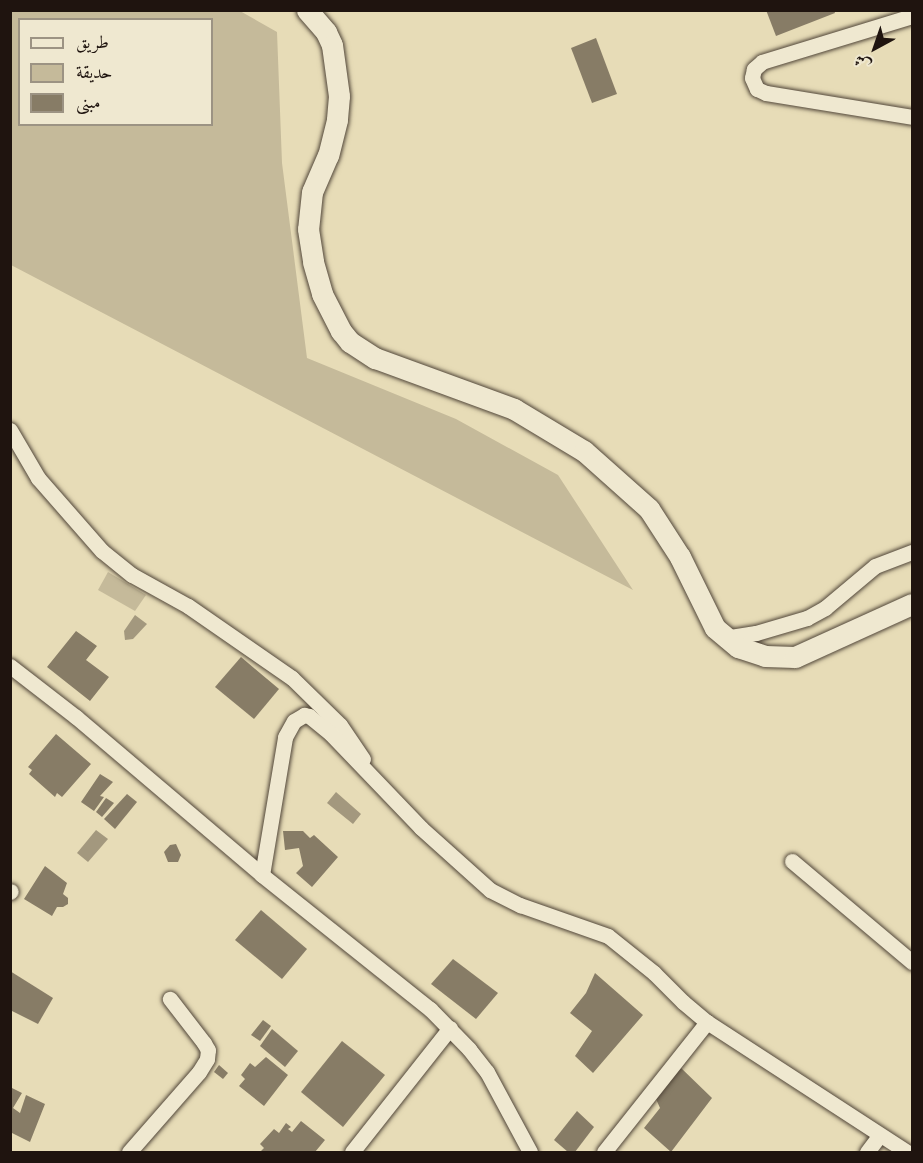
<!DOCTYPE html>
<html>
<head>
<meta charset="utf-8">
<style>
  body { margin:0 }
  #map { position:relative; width:923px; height:1163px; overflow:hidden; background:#e7dcb7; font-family:"Old Standard TT",Amiri,serif }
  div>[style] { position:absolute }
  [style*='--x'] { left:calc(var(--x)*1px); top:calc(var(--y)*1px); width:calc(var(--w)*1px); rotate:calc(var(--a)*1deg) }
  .green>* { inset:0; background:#c5ba9a }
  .water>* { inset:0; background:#a3987e }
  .building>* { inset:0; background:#877c66 }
  .roads { filter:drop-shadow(0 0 2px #514639) drop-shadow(0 0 2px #514639) }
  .street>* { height:15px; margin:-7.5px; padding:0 7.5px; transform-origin:7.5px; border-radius:7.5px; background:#efe8d0 }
  .secondary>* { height:21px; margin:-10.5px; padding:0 10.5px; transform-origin:10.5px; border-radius:10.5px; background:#efe8d0 }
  span { translate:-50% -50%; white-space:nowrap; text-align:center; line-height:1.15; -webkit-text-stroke:6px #efe8d0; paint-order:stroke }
  .frame { position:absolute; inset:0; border:12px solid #1f140f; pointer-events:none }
  .legend { position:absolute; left:18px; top:18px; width:195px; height:108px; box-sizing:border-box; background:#efe8d0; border:2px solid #9c9383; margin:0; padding:8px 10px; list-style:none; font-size:18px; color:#1f140f }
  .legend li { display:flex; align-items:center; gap:12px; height:30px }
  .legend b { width:30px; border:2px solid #9c9383 }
  .north { position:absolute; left:845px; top:18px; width:60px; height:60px; -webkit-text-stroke:4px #efe8d0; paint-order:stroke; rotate:220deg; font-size:16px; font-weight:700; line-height:24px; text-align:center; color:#1f140f }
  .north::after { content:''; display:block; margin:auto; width:21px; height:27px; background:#1f140f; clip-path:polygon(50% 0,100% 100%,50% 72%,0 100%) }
</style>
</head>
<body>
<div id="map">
  <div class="green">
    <div style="clip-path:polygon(evenodd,10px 11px,240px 11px,277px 32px,282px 163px,307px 358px,456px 419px,558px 475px,633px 590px,11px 265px,10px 11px,20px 20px,212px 20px,212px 124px,20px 124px,20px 20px)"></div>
    <div style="clip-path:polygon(108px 572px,146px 595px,135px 611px,98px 590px)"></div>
  </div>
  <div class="water">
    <div style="clip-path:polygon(135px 615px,147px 624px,133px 639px,125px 640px,124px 631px)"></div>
    <div style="clip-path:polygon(336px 792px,361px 814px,353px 824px,327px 803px)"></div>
    <div style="clip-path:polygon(96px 830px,108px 839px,88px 862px,77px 853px)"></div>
  </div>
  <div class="building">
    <div style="clip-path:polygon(766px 10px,834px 10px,835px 13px,776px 36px)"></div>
    <div style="clip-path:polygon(596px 38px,617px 94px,592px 103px,571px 48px)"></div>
    <div style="clip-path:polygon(76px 631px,97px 646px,86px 660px,109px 677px,90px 701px,47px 667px)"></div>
    <div style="clip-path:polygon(241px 657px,279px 689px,254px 719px,215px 687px)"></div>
    <div style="clip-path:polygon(56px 734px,91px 764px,62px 797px,57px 793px,55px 797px,29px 774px,32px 770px,28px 767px)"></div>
    <div style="clip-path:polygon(100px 774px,113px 782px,100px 796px,104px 797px,94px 811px,81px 802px)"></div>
    <div style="clip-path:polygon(127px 794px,137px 802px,115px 829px,104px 819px)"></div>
    <div style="clip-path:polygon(106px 798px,114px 803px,102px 817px,96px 812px)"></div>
    <div style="clip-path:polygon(283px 831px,303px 831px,310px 838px,314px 835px,338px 857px,312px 887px,296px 873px,303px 866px,299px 848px,285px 850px)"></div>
    <div style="clip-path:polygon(176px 844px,181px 855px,178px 862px,168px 862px,164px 852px,170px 845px)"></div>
    <div style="clip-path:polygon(45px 866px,67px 883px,63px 894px,68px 898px,68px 904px,63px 907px,57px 907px,52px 916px,24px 899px)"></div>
    <div style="clip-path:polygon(261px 910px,307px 949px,282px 979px,235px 940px)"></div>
    <div style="clip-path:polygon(453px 959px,498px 993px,476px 1019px,431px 984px)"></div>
    <div style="clip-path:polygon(10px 971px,53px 998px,38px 1024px,10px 1010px)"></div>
    <div style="clip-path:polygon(595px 973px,643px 1015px,593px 1073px,575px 1056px,592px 1031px,570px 1013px,586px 993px)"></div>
    <div style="clip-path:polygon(263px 1020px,271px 1026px,260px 1041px,251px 1035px)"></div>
    <div style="clip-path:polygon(272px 1029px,298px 1051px,285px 1067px,260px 1046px)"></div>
    <div style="clip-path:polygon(342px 1041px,385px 1075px,343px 1127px,301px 1092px)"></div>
    <div style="clip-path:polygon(266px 1057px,288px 1075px,264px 1106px,239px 1086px,245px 1079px,241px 1075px,250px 1063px,255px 1067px)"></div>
    <div style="clip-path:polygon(219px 1065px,228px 1073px,223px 1079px,214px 1072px)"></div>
    <div style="clip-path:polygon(679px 1066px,712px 1098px,671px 1152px,644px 1128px,660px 1108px,656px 1099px)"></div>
    <div style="clip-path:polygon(10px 1087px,22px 1093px,13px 1108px,20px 1113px,26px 1095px,45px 1104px,30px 1142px,10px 1132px)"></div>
    <div style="clip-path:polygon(577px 1111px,594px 1127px,575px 1152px,568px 1152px,554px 1140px)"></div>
    <div style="clip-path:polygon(301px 1121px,325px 1140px,315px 1152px,260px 1152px,264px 1148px,260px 1144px,274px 1129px,279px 1133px,286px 1123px,291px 1127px,288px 1129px,292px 1132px)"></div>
  </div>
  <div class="roads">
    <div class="street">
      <div style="--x:912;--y:16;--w:157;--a:163"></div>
      <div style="--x:762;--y:62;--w:11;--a:139"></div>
      <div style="--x:754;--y:69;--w:9;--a:103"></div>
      <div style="--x:752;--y:78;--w:12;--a:66"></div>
      <div style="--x:757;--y:89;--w:10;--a:24"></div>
      <div style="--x:766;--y:93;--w:148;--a:9.3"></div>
      <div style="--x:10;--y:430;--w:56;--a:59.7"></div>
      <div style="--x:38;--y:478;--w:97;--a:48.8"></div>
      <div style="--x:102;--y:551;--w:38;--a:39"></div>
      <div style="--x:132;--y:575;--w:64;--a:29"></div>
      <div style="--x:188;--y:606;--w:126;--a:34.7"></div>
      <div style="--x:292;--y:678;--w:67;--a:44.4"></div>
      <div style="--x:340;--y:725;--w:41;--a:55.9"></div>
      <div style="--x:724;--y:638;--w:32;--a:-9"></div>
      <div style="--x:756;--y:633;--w:53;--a:-16.4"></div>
      <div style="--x:807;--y:618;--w:21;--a:-29"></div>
      <div style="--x:825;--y:608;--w:65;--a:-40"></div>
      <div style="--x:875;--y:566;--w:40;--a:-21"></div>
      <div style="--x:10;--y:666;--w:83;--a:37.7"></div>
      <div style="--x:76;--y:717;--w:244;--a:40.3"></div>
      <div style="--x:262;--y:875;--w:215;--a:38.6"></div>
      <div style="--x:430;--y:1009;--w:56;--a:45.7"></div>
      <div style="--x:469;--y:1049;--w:29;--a:52"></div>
      <div style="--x:487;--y:1072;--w:91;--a:61.7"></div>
      <div style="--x:792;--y:861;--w:157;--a:40.1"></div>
      <div style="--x:262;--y:875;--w:140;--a:-80.5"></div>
      <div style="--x:285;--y:737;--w:18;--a:-61"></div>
      <div style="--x:294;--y:721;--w:12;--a:-31"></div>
      <div style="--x:304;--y:715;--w:5;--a:11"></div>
      <div style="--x:309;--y:716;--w:28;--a:39"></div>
      <div style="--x:331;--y:734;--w:130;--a:46.2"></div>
      <div style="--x:421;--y:828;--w:93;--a:41.9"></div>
      <div style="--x:490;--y:890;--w:34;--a:27"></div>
      <div style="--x:520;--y:905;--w:93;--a:19.4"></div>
      <div style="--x:608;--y:936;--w:59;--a:38.8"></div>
      <div style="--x:654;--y:973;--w:41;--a:45"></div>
      <div style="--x:683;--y:1002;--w:31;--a:40"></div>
      <div style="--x:707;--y:1022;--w:239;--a:33"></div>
      <div style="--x:10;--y:892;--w:1;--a:-45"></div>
      <div style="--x:129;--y:1152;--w:106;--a:-48.8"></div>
      <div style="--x:199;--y:1072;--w:15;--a:-58"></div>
      <div style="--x:207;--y:1059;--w:9;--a:-84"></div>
      <div style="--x:208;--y:1050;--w:8;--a:-120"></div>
      <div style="--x:204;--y:1043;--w:56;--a:-127.7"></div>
      <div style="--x:352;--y:1152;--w:158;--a:-51.7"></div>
      <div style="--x:604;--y:1152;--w:166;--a:-51.6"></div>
      <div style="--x:867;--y:1152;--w:21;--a:-53"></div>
    </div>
    <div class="secondary">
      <div style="--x:307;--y:10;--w:29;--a:49"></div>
      <div style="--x:326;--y:32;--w:14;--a:65"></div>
      <div style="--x:332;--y:45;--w:51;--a:82.2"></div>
      <div style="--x:339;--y:96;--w:24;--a:95"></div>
      <div style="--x:337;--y:120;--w:36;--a:104"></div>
      <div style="--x:328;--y:155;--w:40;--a:113.4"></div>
      <div style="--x:312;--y:192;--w:37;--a:96"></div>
      <div style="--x:308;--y:229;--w:33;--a:81"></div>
      <div style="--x:313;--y:262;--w:33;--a:74"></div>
      <div style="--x:322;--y:294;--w:42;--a:62.8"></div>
      <div style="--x:341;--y:331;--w:14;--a:51"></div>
      <div style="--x:350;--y:342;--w:30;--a:33"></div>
      <div style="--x:375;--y:358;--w:148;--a:20.1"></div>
      <div style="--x:514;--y:409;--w:82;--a:31"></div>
      <div style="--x:584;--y:451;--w:87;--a:41.7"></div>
      <div style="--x:649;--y:509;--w:57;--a:57.1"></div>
      <div style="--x:680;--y:557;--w:79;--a:63.8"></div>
      <div style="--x:715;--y:628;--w:30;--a:40"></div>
      <div style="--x:738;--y:647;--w:28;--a:18"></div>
      <div style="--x:765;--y:656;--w:30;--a:2"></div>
      <div style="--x:795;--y:657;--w:128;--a:-24.4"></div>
    </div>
  </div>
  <div class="frame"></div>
  <ul class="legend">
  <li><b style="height:8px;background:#efe8d0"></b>طريق</li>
  <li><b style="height:16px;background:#c5ba9a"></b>حديقة</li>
  <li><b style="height:16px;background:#877c66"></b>مبنى</li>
  </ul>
  <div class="north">ش</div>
</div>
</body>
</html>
